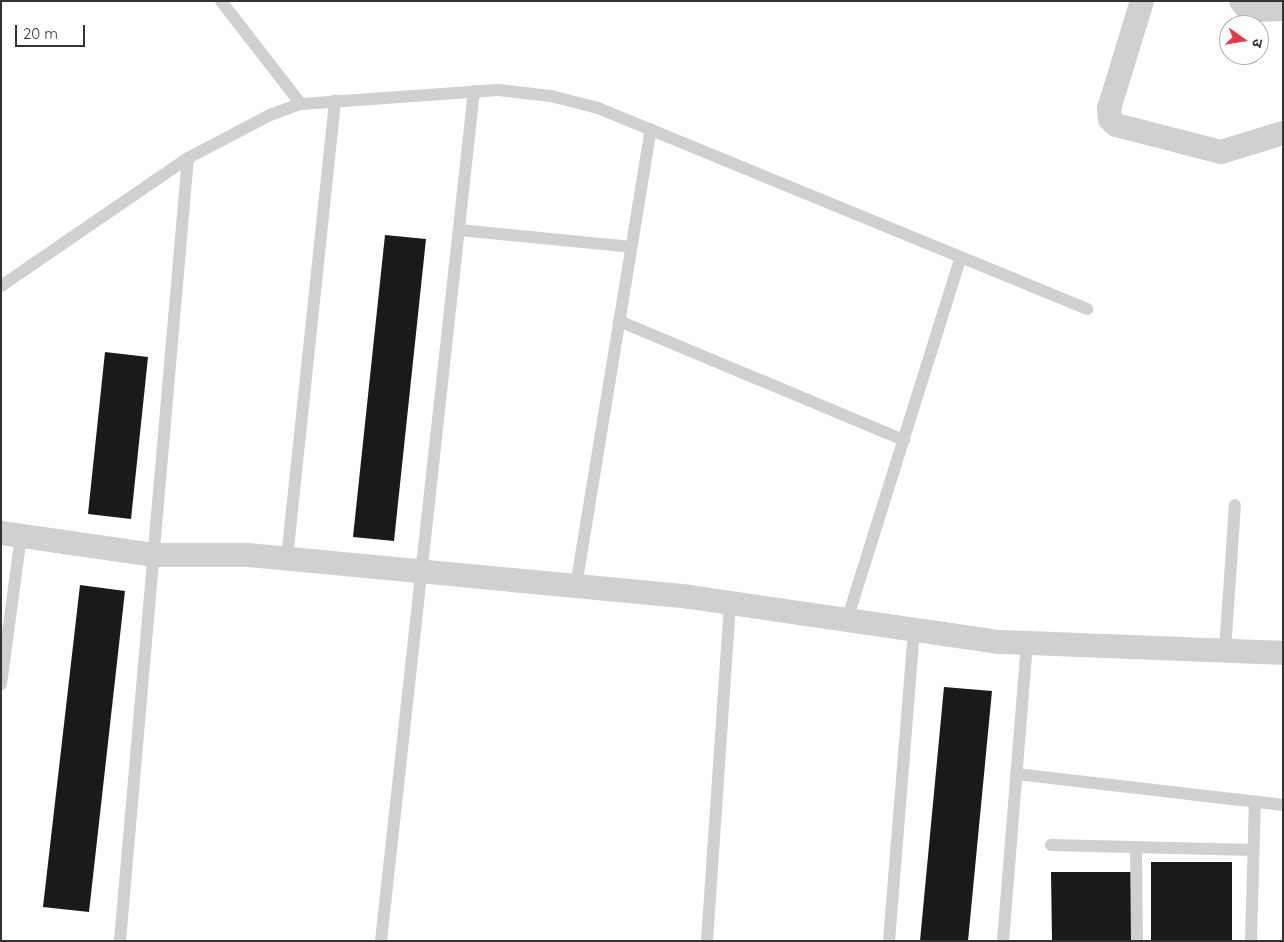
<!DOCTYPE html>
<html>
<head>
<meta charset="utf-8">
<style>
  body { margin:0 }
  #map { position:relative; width:1284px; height:942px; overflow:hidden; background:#fff; font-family:Quicksand,"Noto Sans Devanagari",sans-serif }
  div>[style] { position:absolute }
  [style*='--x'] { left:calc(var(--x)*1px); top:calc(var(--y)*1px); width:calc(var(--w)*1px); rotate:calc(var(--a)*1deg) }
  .building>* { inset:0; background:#1a1a1a }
  .service>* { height:12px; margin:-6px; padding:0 6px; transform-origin:6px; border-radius:6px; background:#d0d0d0 }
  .minor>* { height:24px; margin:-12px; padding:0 12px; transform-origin:12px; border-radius:12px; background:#d0d0d0 }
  span { translate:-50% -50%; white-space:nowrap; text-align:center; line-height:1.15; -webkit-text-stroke:5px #fff; paint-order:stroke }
  .frame { position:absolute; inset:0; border:2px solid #333; pointer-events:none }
  .north { position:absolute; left:1219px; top:15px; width:50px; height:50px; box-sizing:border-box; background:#fff; border:1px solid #adadad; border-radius:50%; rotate:103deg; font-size:14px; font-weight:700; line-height:20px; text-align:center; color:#333 }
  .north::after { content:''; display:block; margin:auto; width:18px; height:22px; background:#e63946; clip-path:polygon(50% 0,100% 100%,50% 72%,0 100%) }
  .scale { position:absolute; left:15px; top:25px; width:70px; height:22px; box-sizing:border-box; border:2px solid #333; border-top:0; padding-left:6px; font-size:15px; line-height:18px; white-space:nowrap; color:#333; -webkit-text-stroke:4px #fff; paint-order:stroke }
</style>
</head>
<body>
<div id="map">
  <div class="building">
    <div style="clip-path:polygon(385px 235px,426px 239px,394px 541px,353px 537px)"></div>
    <div style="clip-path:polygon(105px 352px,148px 357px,131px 519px,88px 514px)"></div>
    <div style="clip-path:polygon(80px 585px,125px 591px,89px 912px,43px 907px)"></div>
    <div style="clip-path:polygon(944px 687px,992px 691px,968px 941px,920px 941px)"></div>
    <div style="clip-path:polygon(1151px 862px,1232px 862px,1232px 941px,1151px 941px)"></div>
    <div style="clip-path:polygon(1051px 872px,1132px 872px,1132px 941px,1052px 941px)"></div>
  </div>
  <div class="service">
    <div style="--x:221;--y:1;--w:130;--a:52.2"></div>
    <div style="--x:459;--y:230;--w:173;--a:5.6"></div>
    <div style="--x:1;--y:286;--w:227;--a:-34.4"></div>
    <div style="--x:188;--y:158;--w:93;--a:-27.7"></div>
    <div style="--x:270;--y:115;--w:33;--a:-20"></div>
    <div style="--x:301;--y:104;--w:197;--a:-4.1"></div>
    <div style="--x:498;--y:90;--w:53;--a:6.5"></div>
    <div style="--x:551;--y:96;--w:49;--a:14.3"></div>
    <div style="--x:598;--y:108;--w:529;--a:22.34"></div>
    <div style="--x:619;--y:321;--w:309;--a:22.7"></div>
    <div style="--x:287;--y:558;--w:460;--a:-84"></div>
    <div style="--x:576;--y:586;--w:463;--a:-80.7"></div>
    <div style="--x:847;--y:620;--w:380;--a:-72.6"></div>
    <div style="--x:1225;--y:651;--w:146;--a:-86.1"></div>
    <div style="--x:1;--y:684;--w:149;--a:-82.3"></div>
    <div style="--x:1016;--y:774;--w:269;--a:6.6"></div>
    <div style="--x:1051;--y:845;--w:202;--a:1.4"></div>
    <div style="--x:1136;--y:847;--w:94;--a:89.4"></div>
    <div style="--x:120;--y:941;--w:786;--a:-85.04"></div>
    <div style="--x:381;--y:941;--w:855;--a:-83.76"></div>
    <div style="--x:707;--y:941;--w:339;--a:-86.1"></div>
    <div style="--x:889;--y:941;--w:312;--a:-85.4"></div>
    <div style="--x:1003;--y:941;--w:299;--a:-85.4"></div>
    <div style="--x:1251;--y:941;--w:139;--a:-88.4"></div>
  </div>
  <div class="minor">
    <div style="--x:1142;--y:1;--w:113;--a:107"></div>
    <div style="--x:1109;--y:109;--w:10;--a:84"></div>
    <div style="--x:1110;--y:119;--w:8;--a:45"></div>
    <div style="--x:1116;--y:125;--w:108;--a:14.4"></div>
    <div style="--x:1221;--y:152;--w:65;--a:-17"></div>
    <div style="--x:1241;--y:1;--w:8;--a:50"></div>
    <div style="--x:1246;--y:7;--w:9;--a:21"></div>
    <div style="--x:1254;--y:10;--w:29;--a:-2"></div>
    <div style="--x:1;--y:533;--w:154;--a:8.2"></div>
    <div style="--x:153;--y:555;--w:95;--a:0"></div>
    <div style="--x:248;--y:555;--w:444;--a:5.4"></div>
    <div style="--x:690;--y:597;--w:313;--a:8.3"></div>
    <div style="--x:1000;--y:642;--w:283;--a:2.2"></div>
  </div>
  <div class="frame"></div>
  <div class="north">उ</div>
  <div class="scale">20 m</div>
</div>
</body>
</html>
